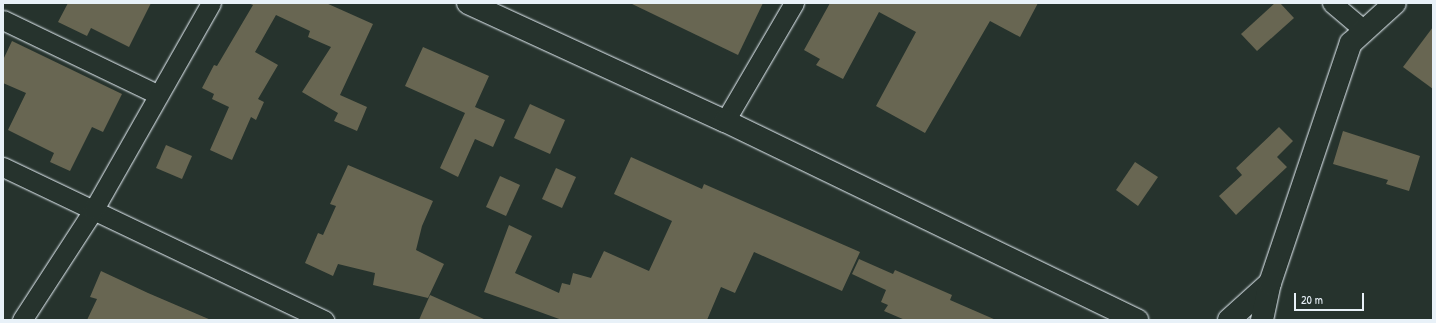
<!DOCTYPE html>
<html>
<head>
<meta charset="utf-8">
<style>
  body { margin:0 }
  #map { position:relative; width:1436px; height:323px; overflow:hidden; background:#26332d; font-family:"Patrick Hand",sans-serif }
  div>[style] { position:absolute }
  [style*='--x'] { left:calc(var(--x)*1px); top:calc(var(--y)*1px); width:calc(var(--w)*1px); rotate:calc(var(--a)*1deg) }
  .building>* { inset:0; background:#686652 }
  .roads { filter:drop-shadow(0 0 1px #e8f1f8) drop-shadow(0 0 1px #e8f1f8) }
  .minor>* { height:19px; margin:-9.5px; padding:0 9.5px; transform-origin:9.5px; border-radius:9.5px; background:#26332d }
  .secondary>* { height:22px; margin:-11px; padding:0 11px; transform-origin:11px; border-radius:11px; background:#26332d }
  span { translate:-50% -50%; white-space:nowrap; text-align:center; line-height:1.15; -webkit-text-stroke:4px #26332d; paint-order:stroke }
  .frame { position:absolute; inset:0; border:4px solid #e8f1f8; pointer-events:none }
  .scale { position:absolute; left:1294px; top:293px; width:70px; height:18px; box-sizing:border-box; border:2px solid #e8f1f8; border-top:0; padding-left:5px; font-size:12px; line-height:14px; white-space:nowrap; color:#e8f1f8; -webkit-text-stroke:3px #26332d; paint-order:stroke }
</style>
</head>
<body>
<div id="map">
  <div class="building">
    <div style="clip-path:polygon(68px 3px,151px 3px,129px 47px,91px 28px,87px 36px,58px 22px)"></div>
    <div style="clip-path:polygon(248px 3px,326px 3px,373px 24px,340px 95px,367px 107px,357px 131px,334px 121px,338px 113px,302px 92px,331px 47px,308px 37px,310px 31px,276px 15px,255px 52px,278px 65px,258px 99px,264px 102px,256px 120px,251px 117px,232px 160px,210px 150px,229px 107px,212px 99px,214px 94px,202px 88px,214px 65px,217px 66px,253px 5px)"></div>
    <div style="clip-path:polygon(630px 3px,763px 3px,738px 55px)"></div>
    <div style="clip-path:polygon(830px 3px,1038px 3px,1020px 37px,990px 21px,925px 133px,876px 106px,916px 32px,879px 12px,843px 79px,816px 65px,820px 59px,804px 50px)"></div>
    <div style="clip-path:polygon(1275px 3px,1280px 3px,1294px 18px,1257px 51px,1241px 34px)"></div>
    <div style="clip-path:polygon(1433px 27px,1433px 89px,1403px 67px)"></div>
    <div style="clip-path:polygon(12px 41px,122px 94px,103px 132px,92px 127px,70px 171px,50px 162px,54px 153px,8px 130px,26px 93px,3px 83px,3px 60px)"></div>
    <div style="clip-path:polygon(423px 47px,489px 76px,475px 107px,505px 120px,493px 147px,475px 139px,458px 177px,440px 168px,465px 113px,405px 86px)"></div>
    <div style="clip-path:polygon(530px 104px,565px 120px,550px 154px,514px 138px)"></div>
    <div style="clip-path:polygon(1279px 127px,1293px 141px,1277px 157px,1287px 167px,1236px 215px,1219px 196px,1242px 175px,1236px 168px)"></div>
    <div style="clip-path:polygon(1343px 131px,1420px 156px,1409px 191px,1386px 184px,1388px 180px,1333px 164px)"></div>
    <div style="clip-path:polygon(166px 145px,192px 156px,182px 179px,156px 168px)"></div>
    <div style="clip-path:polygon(631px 157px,702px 189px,704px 184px,860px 252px,842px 291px,754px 252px,735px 293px,721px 287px,707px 320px,562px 320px,484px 292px,509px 225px,532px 236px,515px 273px,559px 293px,562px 283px,570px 285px,573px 273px,591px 278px,604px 251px,649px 271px,672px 221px,614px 194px)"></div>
    <div style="clip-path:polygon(1135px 162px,1158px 177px,1138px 206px,1116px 190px)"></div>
    <div style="clip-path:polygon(348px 165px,433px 201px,422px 226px,416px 250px,444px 264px,428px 298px,373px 285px,375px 273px,338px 264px,333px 276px,305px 263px,318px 233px,323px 235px,336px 206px,330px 204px)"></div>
    <div style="clip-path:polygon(556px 168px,576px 177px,562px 208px,542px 199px)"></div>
    <div style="clip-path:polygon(500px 176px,520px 185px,506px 216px,486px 207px)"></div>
    <div style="clip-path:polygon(859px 259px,893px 274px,895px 270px,952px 295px,950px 300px,996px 320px,905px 320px,884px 311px,888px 305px,881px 302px,886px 290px,852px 274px)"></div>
    <div style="clip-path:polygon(101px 271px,148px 293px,211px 320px,87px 320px,97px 299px,90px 297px)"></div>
    <div style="clip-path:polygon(430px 295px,486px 320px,419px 320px)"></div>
  </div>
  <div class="roads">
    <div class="minor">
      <div style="--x:1332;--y:3;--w:42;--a:40.2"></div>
      <div style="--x:3;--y:20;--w:171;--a:25.7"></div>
      <div style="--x:725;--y:121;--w:137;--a:-59.7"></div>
      <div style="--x:3;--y:167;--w:356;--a:25.5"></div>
      <div style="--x:22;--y:320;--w:132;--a:-57"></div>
      <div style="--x:94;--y:209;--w:237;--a:-60.4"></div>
    </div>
    <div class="secondary">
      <div style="--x:468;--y:3;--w:283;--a:24.7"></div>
      <div style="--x:725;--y:121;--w:458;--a:25.8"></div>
      <div style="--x:1229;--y:320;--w:55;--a:-42.1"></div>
      <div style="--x:1262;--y:320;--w:38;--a:-78"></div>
      <div style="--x:1270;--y:283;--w:253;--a:-71.4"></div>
      <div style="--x:1351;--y:43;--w:59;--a:-42.3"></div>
    </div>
  </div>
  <div class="frame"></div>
  <div class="scale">20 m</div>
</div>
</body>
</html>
